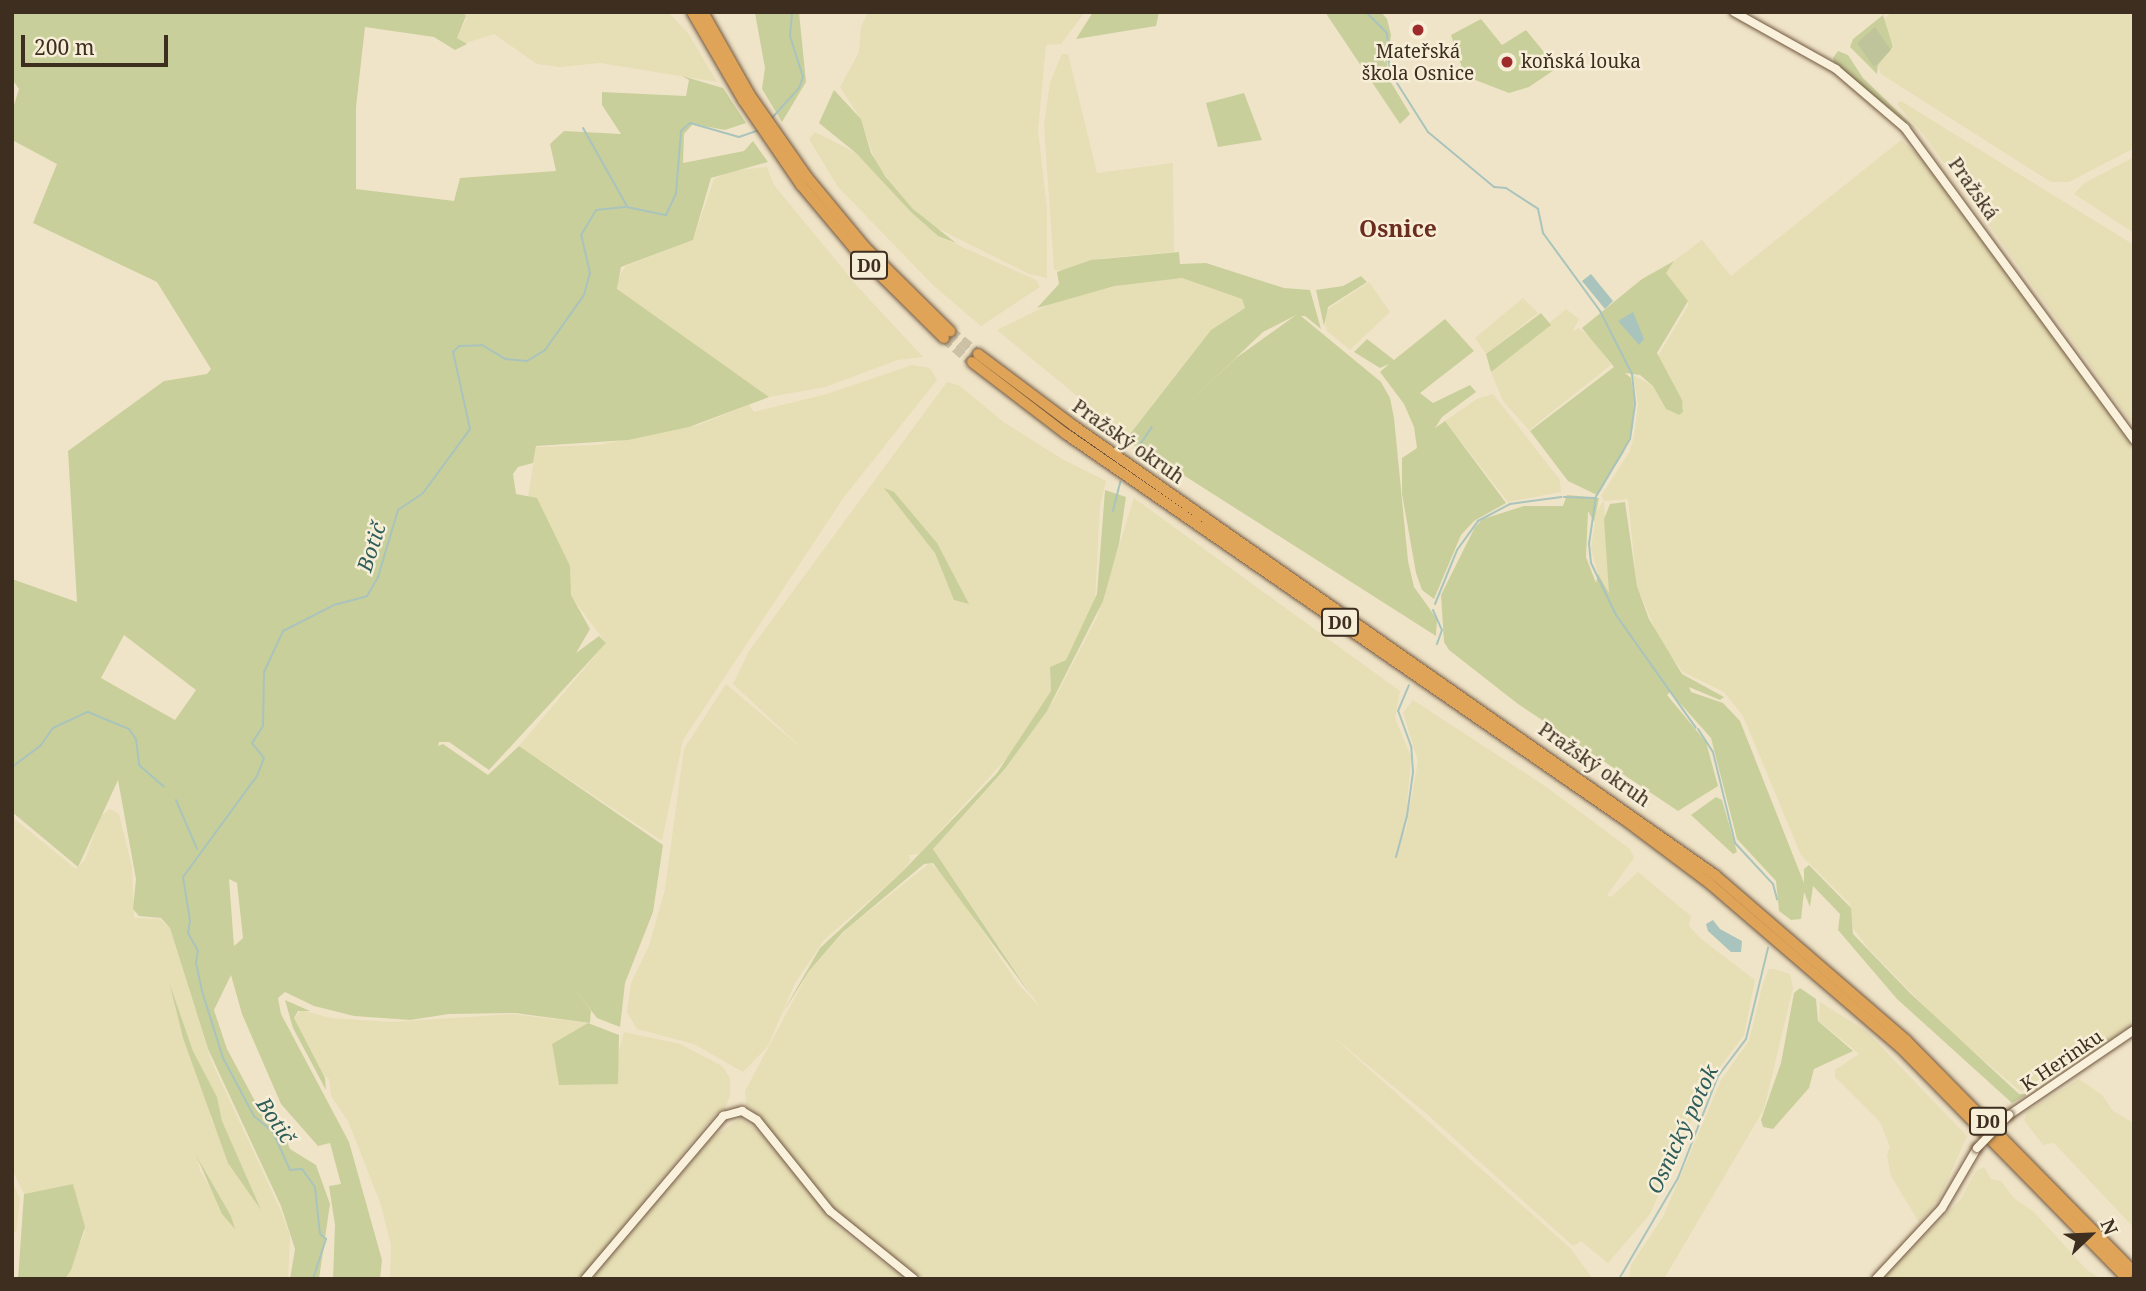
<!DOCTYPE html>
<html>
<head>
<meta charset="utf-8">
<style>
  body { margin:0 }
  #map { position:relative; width:2146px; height:1291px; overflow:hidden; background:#f0e4c8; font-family:"Noto Serif",serif }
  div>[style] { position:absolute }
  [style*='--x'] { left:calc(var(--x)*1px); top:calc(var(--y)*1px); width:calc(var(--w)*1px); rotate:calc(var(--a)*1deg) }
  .farmland>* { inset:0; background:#e6deb5 }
  .green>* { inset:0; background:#c9cf9b }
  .cemetery>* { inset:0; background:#bfc49a }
  .water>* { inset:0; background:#a9c4bc }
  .stream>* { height:2px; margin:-1px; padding:0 1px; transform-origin:1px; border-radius:1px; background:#a9c4bc }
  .highway-tunnel>* { height:10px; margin-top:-5px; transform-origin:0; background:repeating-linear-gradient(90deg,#ccc0a6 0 10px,transparent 0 15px) }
  .roads { filter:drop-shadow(0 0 2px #6f573f) drop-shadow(0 0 2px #6f573f) }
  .secondary>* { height:8px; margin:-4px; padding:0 4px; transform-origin:4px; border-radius:4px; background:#faf1dc }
  .highway>* { height:10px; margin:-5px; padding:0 5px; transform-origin:5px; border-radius:5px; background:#e0a458 }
  .bridges { filter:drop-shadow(0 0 2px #6f573f) drop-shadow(0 0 2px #6f573f) }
  .secondary-bridge>* { height:8px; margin:-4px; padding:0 4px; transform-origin:4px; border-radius:4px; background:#faf1dc }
  .dots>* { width:19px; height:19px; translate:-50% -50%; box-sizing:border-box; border:4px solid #f7eed8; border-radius:50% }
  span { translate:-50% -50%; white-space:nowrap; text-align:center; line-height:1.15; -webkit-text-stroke:5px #f7eed8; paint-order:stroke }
  .shield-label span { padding:2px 5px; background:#f7eed8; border:2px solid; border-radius:5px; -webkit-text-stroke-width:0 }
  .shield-label { font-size:18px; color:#3d2e20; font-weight:700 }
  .poi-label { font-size:19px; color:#3d2e20 }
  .left { translate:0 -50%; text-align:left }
  .street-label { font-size:19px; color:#3d2e20 }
  .water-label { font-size:21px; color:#2f5d5a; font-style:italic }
  .quarter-label { font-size:23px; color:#6b2e1e; font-weight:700 }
  .frame { position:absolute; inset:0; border:14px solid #3d2e20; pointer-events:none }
  .north { position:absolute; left:2055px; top:1200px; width:70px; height:70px; -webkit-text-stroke:5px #f7eed8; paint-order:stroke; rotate:67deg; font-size:19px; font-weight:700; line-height:28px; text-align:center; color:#3d2e20 }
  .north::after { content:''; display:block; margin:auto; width:24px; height:32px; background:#3d2e20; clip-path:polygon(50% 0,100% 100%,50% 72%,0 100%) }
  .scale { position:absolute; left:21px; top:35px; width:147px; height:32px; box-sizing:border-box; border:4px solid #3d2e20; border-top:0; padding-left:9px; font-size:21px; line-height:24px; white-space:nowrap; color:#3d2e20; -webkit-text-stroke:5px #f7eed8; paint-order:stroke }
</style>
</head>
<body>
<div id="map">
  <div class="farmland">
    <div style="clip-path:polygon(463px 12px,668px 12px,688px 33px,717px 82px,600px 63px,560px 67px,537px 64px,494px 34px,463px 44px,457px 38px,467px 18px)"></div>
    <div style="clip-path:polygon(868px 12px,1085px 12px,1061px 44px,1046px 45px,1038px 130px,1047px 209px,1047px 278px,1029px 274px,935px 227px,913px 209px,876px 164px,861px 119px,840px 87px,859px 52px,861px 27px)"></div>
    <div style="clip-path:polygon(1892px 12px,2134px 12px,2134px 148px,2069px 182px,2051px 182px,1881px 74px,1878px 65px,1894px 47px,1882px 21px)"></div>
    <div style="clip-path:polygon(1062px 54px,1068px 54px,1097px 173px,1173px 163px,1174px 252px,1105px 258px,1066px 271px,1054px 270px,1044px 125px,1050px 82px)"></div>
    <div style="clip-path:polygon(1901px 101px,2134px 245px,2134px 426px,1924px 135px,1897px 104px)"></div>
    <div style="clip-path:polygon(815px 132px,856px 153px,938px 236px,1036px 280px,1040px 287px,981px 326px,934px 286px,838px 187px,809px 139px)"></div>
    <div style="clip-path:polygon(1901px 140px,1922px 159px,2134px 447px,2134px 1024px,2032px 1092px,2020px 1091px,1946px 1028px,1867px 947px,1853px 928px,1850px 904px,1801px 855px,1743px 716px,1724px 692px,1683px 672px,1659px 639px,1637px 586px,1628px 499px,1604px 501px,1609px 593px,1598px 574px,1591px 549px,1596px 512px,1604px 500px,1601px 496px,1630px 451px,1634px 436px,1638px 404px,1633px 375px,1653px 386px,1666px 409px,1679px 415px,1684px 408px,1658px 356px,1689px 304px,1666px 273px,1667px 266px,1702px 240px,1731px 276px)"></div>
    <div style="clip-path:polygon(2134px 157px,2134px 233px,2074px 194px,2083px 184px)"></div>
    <div style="clip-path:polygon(767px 167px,774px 185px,857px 286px,923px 357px,898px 360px,825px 387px,769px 397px,618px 291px,618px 277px,626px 266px,693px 240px,714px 179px,731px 171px)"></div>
    <div style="clip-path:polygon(1182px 278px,1242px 299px,1245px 308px,1211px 330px,1127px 437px,997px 330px,1052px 303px,1125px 284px)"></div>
    <div style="clip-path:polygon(1369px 282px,1390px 312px,1350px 350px,1327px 331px,1324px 312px)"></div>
    <div style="clip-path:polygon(1523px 298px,1538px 313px,1486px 354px,1475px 338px)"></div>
    <div style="clip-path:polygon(1566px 309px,1579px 319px,1572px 332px,1578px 328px,1591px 337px,1611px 365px,1529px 430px,1503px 401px,1491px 372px)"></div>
    <div style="clip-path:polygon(912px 365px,930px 368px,937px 380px,844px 497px,683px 740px,662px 841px,519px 746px,606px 643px,570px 595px,570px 566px,528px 497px,536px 447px,599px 445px,698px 425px,749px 405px,754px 412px,827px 394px)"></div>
    <div style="clip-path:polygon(947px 382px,960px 386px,1005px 423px,1064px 460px,1106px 481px,1100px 506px,1095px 601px,1066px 660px,1050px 667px,1051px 691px,1016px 748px,919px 854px,908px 855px,911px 860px,902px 872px,824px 940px,795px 983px,768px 1046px,743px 1072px,694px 1044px,637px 1029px,627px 1012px,631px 983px,649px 946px,665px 889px,684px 749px,726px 684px,805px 751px,733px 684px,749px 651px)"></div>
    <div style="clip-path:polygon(1493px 394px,1560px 480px,1561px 492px,1508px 502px,1445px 421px,1477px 399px)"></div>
    <div style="clip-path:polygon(1134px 498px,1400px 691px,1395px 718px,1411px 757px,1404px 840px,1418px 761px,1403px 713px,1413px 700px,1545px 786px,1630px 849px,1634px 858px,1607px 895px,1611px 897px,1638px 872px,1691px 916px,1689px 926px,1701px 939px,1755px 980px,1744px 1035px,1717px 1071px,1710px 1093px,1704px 1092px,1650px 1214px,1608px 1263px,1581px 1241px,1573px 1246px,1427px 1114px,1331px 1035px,1571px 1249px,1593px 1279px,924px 1279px,845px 1221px,746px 1104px,745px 1091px,809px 971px,848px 928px,930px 863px,946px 877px,1018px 984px,1040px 1007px,933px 849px,1005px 770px,1054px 700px,1097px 617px)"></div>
    <div style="clip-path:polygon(evenodd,110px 809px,119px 814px,132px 867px,134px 918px,160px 919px,170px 928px,211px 1060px,281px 1211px,290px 1236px,288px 1279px,65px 1279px,85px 1232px,73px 1184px,24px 1194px,12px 1169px,12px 817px,76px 869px,85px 860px,101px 816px,110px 809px,169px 983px,193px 1051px,217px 1097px,222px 1121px,259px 1208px,211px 1119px,210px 1102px,183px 1038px,169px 983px,110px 809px,198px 1158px,231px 1216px,234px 1227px,200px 1171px,198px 1158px)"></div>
    <div style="clip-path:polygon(1774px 969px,1790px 974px,1793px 988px,1764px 1109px,1664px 1279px,1629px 1279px,1631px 1265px,1664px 1215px,1721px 1080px,1749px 1041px,1763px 983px,1769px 969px)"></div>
    <div style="clip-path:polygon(1820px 1002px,1866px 1031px,1967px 1136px,1939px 1199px,1919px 1222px,1891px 1176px,1887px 1155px,1890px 1147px,1880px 1122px,1835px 1077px,1835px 1070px,1859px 1054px,1819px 1021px)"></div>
    <div style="clip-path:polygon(301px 1010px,331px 1018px,392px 1022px,512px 1014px,588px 1023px,552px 1044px,559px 1085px,577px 1084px,618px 1055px,624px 1032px,680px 1044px,722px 1066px,730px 1078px,730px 1095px,725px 1109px,716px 1113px,580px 1279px,390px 1279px,391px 1245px,381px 1205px,348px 1121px,331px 1096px,329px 1079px,321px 1073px,294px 1019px)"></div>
    <div style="clip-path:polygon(2079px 1079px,2102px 1095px,2113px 1111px,2134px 1123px,2134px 1228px,2054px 1143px,2043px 1145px,2024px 1120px,2028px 1111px)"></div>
    <div style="clip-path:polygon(741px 1118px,757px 1130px,839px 1228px,904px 1279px,592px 1279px,713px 1137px)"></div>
    <div style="clip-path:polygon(1984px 1167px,1991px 1179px,2001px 1181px,2014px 1198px,2034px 1212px,2087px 1270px,2101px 1279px,1882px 1279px,1961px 1199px,1976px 1171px)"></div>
    <div style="clip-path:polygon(12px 1180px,20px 1199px,16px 1232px,12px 1233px)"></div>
  </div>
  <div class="green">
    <div style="clip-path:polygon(evenodd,12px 12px,463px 12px,466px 16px,457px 38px,467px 44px,455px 50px,434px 37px,365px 27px,356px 107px,356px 189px,454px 201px,460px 178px,556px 171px,550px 144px,564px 131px,621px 134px,602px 105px,602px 92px,686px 96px,689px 80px,682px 76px,723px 88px,746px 123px,725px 130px,693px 124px,684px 134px,683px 163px,744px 151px,753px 141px,768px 162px,711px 178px,693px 240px,621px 267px,617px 289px,769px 397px,689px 427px,628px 440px,536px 446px,533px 463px,518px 467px,513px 474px,516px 494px,537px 498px,570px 566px,571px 595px,590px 629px,576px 653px,599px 636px,606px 643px,489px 770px,449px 742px,439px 742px,438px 746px,443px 744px,488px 775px,519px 746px,663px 845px,653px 912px,625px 983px,620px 1027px,597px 1018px,570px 984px,591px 1010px,590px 1023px,515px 1013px,449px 1014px,410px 1020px,354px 1016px,314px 1006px,285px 992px,278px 998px,281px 1014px,349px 1142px,382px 1260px,380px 1279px,333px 1279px,335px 1225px,329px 1186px,341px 1184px,330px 1143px,318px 1146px,281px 1104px,242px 1014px,231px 975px,214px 1010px,227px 1049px,263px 1116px,283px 1131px,290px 1149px,316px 1165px,330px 1204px,319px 1279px,290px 1279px,295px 1249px,281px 1206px,208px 1049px,170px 928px,161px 918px,139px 916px,133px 909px,136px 879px,118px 780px,78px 867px,12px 812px,12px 579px,77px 602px,68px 451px,164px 381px,207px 374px,211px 369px,157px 282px,33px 223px,57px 164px,12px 140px,12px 111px,19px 89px,12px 79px,12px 12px,124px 635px,196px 690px,175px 720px,101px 678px,124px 635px,12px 12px,229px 879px,237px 883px,243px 938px,234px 946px,229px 879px)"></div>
    <div style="clip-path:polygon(799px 12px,806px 82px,782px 122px,762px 89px,765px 68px,755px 13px)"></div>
    <div style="clip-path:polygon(1093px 12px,1159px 12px,1156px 26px,1076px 39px)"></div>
    <div style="clip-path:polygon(1325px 12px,1381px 12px,1387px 19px,1391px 35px,1386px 74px,1410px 114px,1400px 124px)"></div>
    <div style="clip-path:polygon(1883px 15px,1893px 47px,1878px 65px,1877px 74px,1850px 47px,1853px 39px)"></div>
    <div style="clip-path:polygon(1481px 19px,1502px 45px,1526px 30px,1557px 68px,1529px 87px,1509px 93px,1465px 76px,1451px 35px)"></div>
    <div style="clip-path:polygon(1838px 51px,1848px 55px,1863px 78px,1920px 133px,1835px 64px,1833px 58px)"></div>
    <div style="clip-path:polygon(834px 90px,861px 119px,871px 153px,885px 176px,913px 209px,956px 243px,938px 236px,911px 212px,856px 153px,819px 123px)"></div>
    <div style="clip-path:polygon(1244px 93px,1262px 140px,1218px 147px,1206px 103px)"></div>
    <div style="clip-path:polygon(evenodd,1179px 252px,1180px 264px,1206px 263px,1284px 288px,1310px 290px,1321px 329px,1305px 316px,1301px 316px,1381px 382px,1390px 398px,1394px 418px,1408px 561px,1414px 587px,1437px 619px,1436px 636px,1155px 457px,1150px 447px,1140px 450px,1126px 439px,1211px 330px,1245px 308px,1242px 299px,1182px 278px,1115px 286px,1037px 308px,1059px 284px,1057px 272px,1091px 260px,1179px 252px,1296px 315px,1236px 358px,1185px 406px,1263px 332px,1296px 315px)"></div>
    <div style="clip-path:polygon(1674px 261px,1666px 273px,1688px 301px,1657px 353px,1682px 400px,1683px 412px,1679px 415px,1666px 409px,1653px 386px,1640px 375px,1625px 373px,1631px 378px,1634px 397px,1633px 427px,1624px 452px,1597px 495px,1568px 481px,1530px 431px,1614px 367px,1582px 328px,1642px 279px)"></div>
    <div style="clip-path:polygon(1361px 276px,1367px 282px,1328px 307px,1324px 326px,1316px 290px,1343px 286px)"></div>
    <div style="clip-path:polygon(1541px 313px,1551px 325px,1491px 372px,1486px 354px)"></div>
    <div style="clip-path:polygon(1445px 319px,1474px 351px,1420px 393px,1433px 403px,1470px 385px,1476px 392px,1442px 417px,1435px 428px,1445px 421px,1506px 503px,1474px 521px,1461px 535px,1434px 599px,1422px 590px,1416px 573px,1402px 494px,1402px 458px,1417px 448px,1414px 427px,1404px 404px,1380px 372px,1389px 364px,1380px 368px,1354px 352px,1367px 339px,1394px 360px)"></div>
    <div style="clip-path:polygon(884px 488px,894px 492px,937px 543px,969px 604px,954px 600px,935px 553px)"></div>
    <div style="clip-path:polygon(1105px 490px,1126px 497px,1119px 544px,1103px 601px,1047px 711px,1005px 769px,933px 849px,1033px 998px,933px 863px,924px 864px,843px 932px,809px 971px,782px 1014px,820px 948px,902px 872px,997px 773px,1051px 691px,1050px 667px,1066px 660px,1097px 594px)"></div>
    <div style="clip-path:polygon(1567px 495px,1599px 498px,1594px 522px,1588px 511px,1586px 557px,1596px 583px,1598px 574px,1609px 593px,1604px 519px,1610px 504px,1625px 502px,1637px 586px,1649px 619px,1682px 674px,1724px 697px,1720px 700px,1689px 687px,1691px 692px,1723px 703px,1740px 721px,1804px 883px,1804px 869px,1809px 865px,1851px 908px,1853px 934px,1910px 993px,2019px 1094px,2028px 1094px,2012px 1103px,1897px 999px,1838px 930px,1840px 914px,1813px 886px,1810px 907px,1804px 892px,1801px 919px,1791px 920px,1779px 911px,1776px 881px,1737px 839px,1711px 738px,1670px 692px,1667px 695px,1706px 742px,1718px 786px,1678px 811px,1518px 704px,1449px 650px,1444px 642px,1441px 595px,1475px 527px,1483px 519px,1524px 506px,1563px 506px)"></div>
    <div style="clip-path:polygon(1716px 797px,1722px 800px,1737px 852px,1733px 854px,1691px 815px)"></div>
    <div style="clip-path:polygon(169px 982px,193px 1051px,217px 1097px,222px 1121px,261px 1210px,228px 1163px,183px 1038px)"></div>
    <div style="clip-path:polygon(1800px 988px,1816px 999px,1818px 1021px,1853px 1051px,1814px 1069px,1809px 1088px,1773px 1129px,1763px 1127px,1761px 1120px,1781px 1063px,1794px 993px)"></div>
    <div style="clip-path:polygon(285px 1000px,310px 1011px,298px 1011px,294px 1018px,325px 1078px,326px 1090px,293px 1028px)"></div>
    <div style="clip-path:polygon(588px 1023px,619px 1035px,618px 1084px,559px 1085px,552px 1044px)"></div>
    <div style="clip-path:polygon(196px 1155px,231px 1216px,235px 1229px,222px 1214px)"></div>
    <div style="clip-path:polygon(73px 1184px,85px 1227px,71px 1270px,65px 1279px,18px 1279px,24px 1194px)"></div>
  </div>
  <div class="cemetery">
    <div style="clip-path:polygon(1875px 27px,1891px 50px,1874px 67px,1857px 43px)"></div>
  </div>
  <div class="water">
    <div style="clip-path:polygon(1591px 274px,1613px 301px,1605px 309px,1582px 281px)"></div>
    <div style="clip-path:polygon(1633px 312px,1644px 339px,1639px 345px,1618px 321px)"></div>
    <div style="clip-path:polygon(1713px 920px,1720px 929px,1742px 941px,1741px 952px,1731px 952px,1708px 931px,1706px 924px)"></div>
  </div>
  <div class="stream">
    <div style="--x:1366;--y:12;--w:30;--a:45"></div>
    <div style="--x:1387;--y:33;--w:39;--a:86"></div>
    <div style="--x:1390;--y:72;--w:71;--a:57.7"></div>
    <div style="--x:1428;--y:132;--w:86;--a:39.8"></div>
    <div style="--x:1494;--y:187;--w:12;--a:5"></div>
    <div style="--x:1506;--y:188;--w:38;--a:33"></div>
    <div style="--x:1538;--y:209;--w:25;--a:78"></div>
    <div style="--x:1543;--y:233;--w:97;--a:53.8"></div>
    <div style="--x:1600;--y:311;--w:71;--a:63.1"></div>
    <div style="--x:1632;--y:374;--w:30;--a:84"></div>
    <div style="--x:1635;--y:404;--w:35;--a:98"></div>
    <div style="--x:1630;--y:439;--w:65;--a:120.5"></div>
    <div style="--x:771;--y:119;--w:42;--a:-47.9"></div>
    <div style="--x:799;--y:88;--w:12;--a:-70"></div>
    <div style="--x:803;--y:77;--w:43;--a:-107.6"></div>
    <div style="--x:790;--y:36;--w:24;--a:-85"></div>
    <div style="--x:583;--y:128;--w:90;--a:60.6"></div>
    <div style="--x:1135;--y:452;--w:30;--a:-56"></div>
    <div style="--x:1596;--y:496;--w:49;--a:98.3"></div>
    <div style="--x:1589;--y:544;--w:19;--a:84"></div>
    <div style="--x:1591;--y:563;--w:58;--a:64.3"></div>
    <div style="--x:1616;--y:615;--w:138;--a:54.7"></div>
    <div style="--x:1564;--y:497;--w:31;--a:2"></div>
    <div style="--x:1113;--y:511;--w:30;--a:-76"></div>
    <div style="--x:1435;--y:604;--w:58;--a:-67.8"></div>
    <div style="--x:1457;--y:550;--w:36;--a:-54"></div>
    <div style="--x:1478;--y:521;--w:36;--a:-28"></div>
    <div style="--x:1510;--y:504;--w:52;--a:-7.7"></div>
    <div style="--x:1433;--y:610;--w:22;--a:66"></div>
    <div style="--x:1442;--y:630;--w:15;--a:110"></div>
    <div style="--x:1698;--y:729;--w:27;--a:57"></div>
    <div style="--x:1713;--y:752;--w:94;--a:76.4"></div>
    <div style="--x:1735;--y:843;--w:56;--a:47.2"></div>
    <div style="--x:1773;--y:884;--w:16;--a:75"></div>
    <div style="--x:12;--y:767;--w:36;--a:-37"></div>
    <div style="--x:41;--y:745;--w:21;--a:-55"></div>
    <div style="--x:53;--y:728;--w:38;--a:-25"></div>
    <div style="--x:88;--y:712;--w:44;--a:22.5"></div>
    <div style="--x:129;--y:729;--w:12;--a:55"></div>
    <div style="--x:136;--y:739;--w:26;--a:83"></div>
    <div style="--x:139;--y:765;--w:33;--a:41"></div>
    <div style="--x:176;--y:800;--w:53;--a:66.8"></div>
    <div style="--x:1396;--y:857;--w:42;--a:-75"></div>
    <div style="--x:1407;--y:816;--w:44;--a:-82.2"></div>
    <div style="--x:1413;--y:772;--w:26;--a:-94"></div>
    <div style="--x:1411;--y:746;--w:37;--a:-110"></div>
    <div style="--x:1398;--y:711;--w:28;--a:-67"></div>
    <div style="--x:313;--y:1279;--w:42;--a:-72"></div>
    <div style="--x:326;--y:1239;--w:8;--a:-140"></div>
    <div style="--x:320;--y:1234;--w:47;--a:-96.1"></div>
    <div style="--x:315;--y:1187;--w:22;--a:-126"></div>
    <div style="--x:302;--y:1169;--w:12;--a:175"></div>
    <div style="--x:290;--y:1170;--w:42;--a:-114.1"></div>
    <div style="--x:273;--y:1132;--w:25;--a:-140"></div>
    <div style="--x:254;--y:1116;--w:66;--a:-118.1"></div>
    <div style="--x:223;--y:1058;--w:70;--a:-107.4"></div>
    <div style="--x:202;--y:991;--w:29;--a:-102"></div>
    <div style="--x:196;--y:963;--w:12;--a:-81"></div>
    <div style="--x:198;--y:951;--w:21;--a:-119"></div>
    <div style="--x:188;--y:933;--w:12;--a:-81"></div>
    <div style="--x:190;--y:921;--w:45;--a:-99"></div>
    <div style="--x:183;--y:877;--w:125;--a:-53.8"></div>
    <div style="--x:257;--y:776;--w:19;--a:-69"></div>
    <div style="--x:264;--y:758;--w:19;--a:-129"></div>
    <div style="--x:252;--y:743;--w:20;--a:-57"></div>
    <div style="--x:263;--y:726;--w:54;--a:-88.9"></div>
    <div style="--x:264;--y:672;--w:45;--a:-65.1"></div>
    <div style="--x:283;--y:631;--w:57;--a:-27"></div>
    <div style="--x:334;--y:605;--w:34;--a:-15"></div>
    <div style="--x:367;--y:596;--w:22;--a:-60"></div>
    <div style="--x:378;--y:577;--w:70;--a:-73.4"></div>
    <div style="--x:398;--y:510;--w:30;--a:-34"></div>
    <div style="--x:423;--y:493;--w:79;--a:-53.7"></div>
    <div style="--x:470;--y:429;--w:79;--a:-102.4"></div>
    <div style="--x:453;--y:352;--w:8;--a:-45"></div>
    <div style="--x:459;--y:346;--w:23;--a:-2"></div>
    <div style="--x:482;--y:345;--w:27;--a:31"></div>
    <div style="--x:505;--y:359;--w:22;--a:5"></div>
    <div style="--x:527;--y:361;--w:21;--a:-31"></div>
    <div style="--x:545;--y:350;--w:67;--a:-54.7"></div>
    <div style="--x:584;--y:295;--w:23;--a:-75"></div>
    <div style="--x:590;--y:273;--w:39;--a:-103"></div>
    <div style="--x:581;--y:235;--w:29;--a:-59"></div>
    <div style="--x:596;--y:210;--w:31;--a:-6"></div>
    <div style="--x:627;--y:207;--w:40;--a:12"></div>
    <div style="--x:666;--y:215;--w:23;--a:-65"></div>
    <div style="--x:676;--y:194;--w:63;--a:-85.5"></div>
    <div style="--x:681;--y:131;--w:12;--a:-42"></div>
    <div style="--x:690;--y:123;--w:51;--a:15.9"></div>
    <div style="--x:739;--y:137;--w:21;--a:-19"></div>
    <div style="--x:1619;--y:1279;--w:117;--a:-59.7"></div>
    <div style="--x:1678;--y:1178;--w:110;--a:-68.6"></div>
    <div style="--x:1718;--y:1076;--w:46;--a:-52.9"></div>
    <div style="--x:1746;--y:1039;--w:94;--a:-76.4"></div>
  </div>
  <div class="highway-tunnel">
    <div style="--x:950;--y:331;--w:36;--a:39"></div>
    <div style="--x:944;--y:338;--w:37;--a:41"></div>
  </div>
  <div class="roads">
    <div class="secondary">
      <div style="--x:1734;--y:12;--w:117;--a:29.2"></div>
      <div style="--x:1836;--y:69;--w:91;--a:40.5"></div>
      <div style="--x:1905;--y:128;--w:387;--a:53.7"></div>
      <div style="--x:2009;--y:1115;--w:151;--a:-34.2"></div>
      <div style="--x:585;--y:1279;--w:214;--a:-49.7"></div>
      <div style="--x:723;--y:1116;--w:20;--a:-15"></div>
      <div style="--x:742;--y:1111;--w:17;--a:31"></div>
      <div style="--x:757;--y:1120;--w:117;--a:51.3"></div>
      <div style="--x:830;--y:1211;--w:108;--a:39"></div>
      <div style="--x:1876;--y:1279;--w:97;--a:-47.1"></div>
      <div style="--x:1942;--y:1208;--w:69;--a:-59.7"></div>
    </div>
    <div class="highway">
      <div style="--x:692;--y:12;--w:102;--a:59.9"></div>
      <div style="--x:743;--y:100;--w:103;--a:55.7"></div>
      <div style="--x:801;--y:185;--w:89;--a:50"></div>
      <div style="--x:858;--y:253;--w:121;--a:44.7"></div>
      <div style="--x:703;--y:12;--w:95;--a:60.5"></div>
      <div style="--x:750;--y:95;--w:101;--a:55.1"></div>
      <div style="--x:808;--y:178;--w:89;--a:50.4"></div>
      <div style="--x:865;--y:247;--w:120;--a:44.7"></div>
      <div style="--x:978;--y:354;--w:120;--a:36.9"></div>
      <div style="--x:1074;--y:426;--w:783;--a:35.01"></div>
      <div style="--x:1715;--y:875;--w:252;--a:40.8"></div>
      <div style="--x:1906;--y:1040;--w:325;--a:45.5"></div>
      <div style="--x:972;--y:362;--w:118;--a:37.5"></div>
      <div style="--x:1066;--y:434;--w:679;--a:34.63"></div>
      <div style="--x:1625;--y:820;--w:105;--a:36.9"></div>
      <div style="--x:1709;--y:883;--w:253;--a:40.7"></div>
      <div style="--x:1901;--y:1048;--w:323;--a:45.6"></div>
    </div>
  </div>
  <div class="bridges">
    <div class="secondary-bridge">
      <div style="--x:1977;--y:1148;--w:46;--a:-45.9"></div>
    </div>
  </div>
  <div class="dots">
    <div style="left:1418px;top:30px;background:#9e2a2b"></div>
    <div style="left:1507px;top:62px;background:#9e2a2b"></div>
  </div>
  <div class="shield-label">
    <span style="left:869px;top:265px">D0</span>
    <span style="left:1340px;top:622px">D0</span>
    <span style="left:1988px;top:1121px">D0</span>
  </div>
  <div class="poi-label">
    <span style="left:1418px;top:63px">Mateřská<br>škola Osnice</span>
    <span class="left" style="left:1521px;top:62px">koňská louka</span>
  </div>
  <div class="street-label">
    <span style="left:1973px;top:189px;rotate:55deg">Pražská</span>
    <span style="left:1128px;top:442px;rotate:35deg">Pražský okruh</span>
    <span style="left:1594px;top:765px;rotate:35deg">Pražský okruh</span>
    <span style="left:2062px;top:1061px;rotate:-34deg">K Herinku</span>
  </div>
  <div class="water-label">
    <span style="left:371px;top:547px;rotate:-72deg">Botič</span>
    <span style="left:276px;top:1120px;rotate:56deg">Botič</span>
    <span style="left:1682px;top:1129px;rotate:-65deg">Osnický potok</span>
  </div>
  <div class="quarter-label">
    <span style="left:1398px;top:228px">Osnice</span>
  </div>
  <div class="frame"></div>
  <div class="north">N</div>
  <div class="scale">200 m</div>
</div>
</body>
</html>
